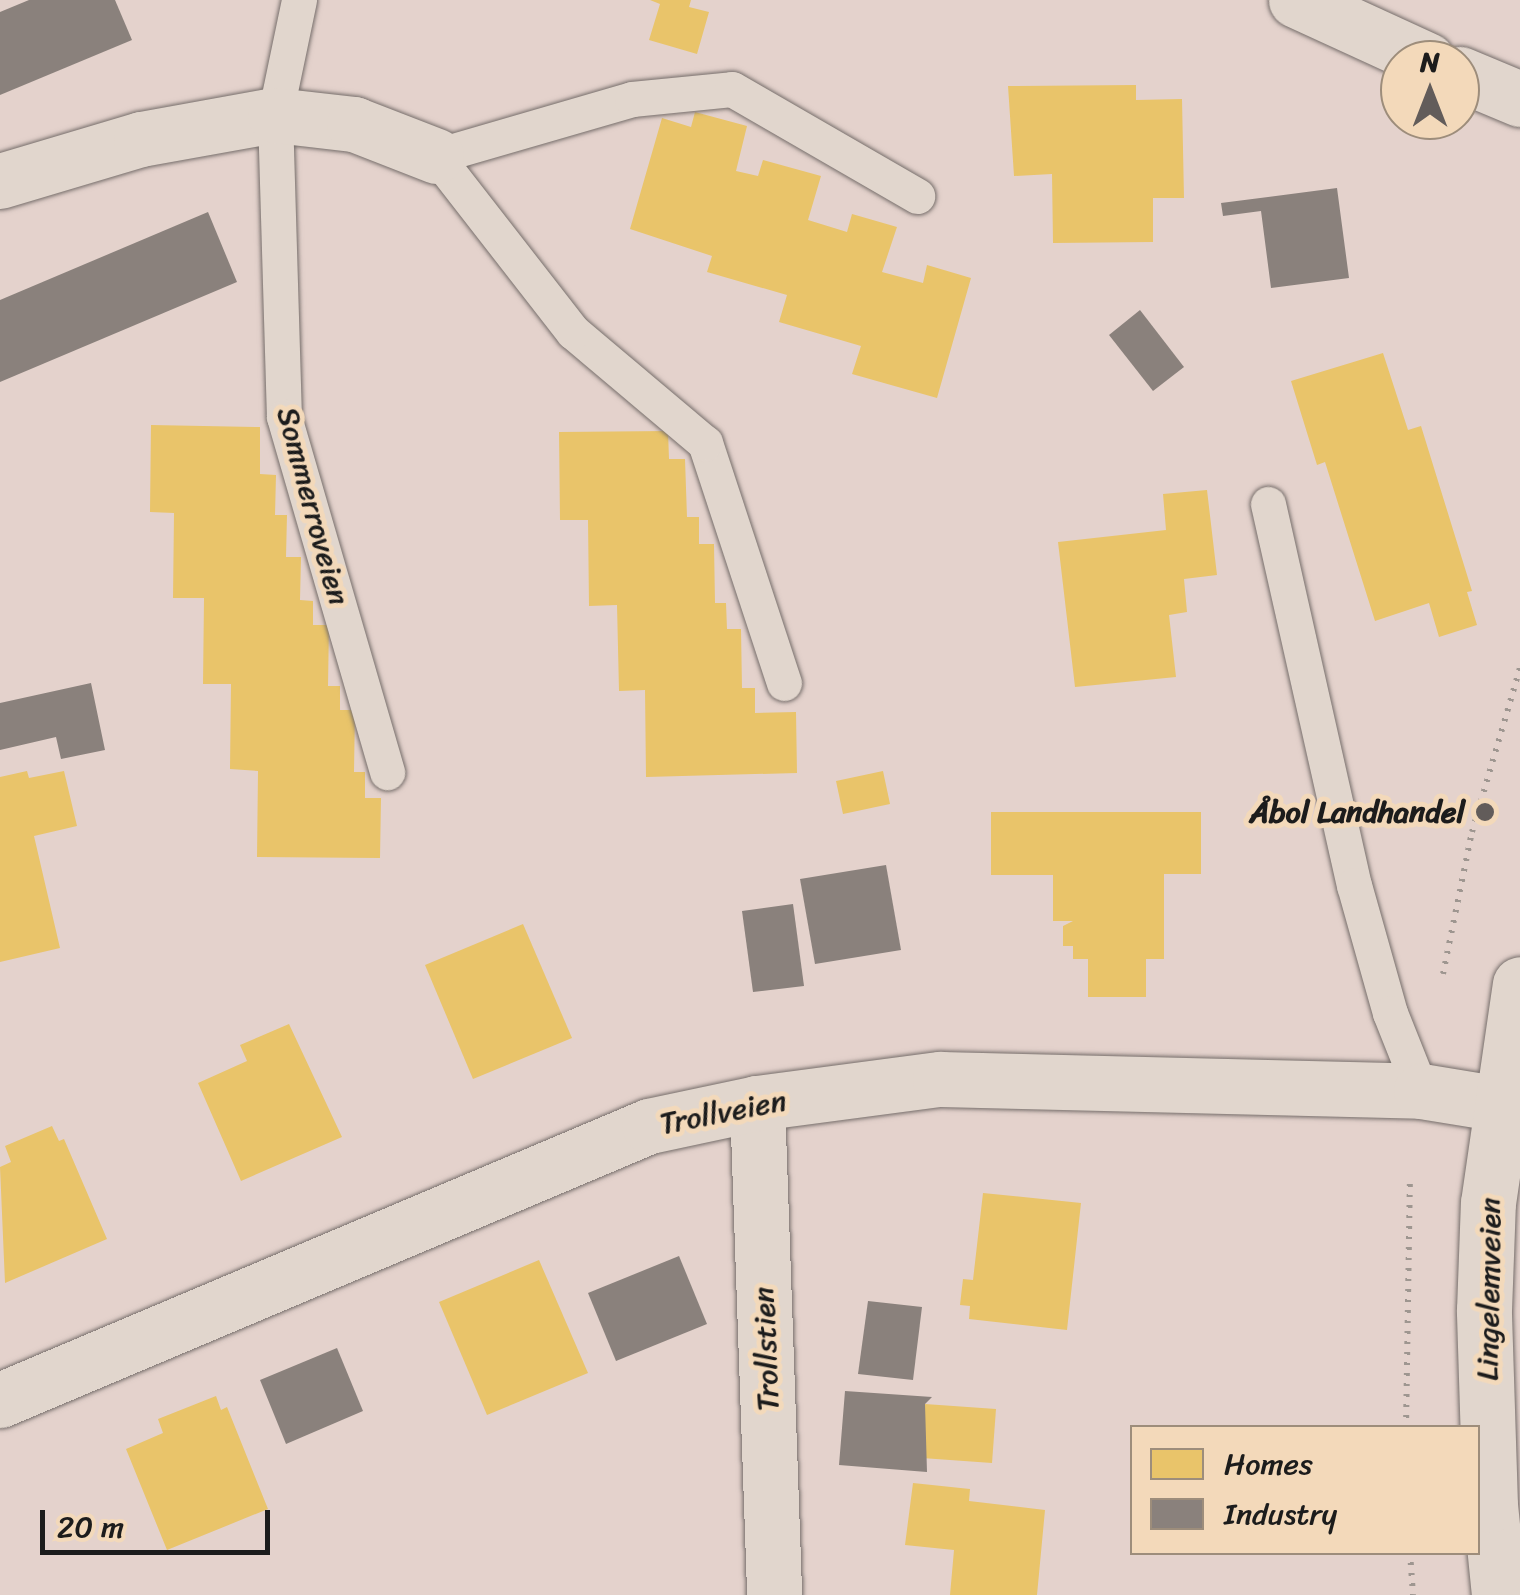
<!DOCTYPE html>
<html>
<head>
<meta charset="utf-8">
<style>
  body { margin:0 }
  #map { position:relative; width:1520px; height:1595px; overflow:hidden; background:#e4d2cc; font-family:Sriracha,sans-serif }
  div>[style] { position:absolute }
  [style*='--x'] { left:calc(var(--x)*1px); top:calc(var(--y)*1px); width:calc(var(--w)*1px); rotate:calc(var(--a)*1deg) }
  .homes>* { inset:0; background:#e9c46a }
  .industry>* { inset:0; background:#8a817c }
  .path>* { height:6px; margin-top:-3px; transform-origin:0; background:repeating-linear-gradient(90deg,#9e9690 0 2.5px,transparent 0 10.5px) }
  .roads { filter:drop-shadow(0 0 2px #766e6b) drop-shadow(0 0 2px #766e6b) }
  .service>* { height:35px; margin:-17.5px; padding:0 17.5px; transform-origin:17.5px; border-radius:17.5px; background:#e1d6cd }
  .minor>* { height:55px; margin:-27.5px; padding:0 27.5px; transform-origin:27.5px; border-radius:27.5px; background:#e1d6cd }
  .secondary>* { height:55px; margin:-27.5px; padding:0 27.5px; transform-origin:27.5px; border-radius:27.5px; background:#e1d6cd }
  .dots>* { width:28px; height:28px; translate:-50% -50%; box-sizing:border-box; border:5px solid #f3d9ba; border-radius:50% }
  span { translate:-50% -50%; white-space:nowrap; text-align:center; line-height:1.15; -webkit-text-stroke:10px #f3d9ba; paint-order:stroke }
  .street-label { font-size:30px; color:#1c1c1c }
  .poi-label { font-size:30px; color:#1c1c1c; font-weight:700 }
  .right { translate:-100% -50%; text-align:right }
  .legend { position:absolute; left:1130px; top:1425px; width:350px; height:130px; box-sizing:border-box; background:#f3d9ba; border:2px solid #9d8d7b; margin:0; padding:12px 18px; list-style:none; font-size:30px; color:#1c1c1c }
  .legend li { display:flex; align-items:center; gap:20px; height:50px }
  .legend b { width:50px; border:2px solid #9d8d7b }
  .north { position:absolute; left:1380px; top:40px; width:100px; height:100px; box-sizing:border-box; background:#f3d9ba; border:2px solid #9d8d7b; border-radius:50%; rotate:0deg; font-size:28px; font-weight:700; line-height:40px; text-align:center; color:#1c1c1c }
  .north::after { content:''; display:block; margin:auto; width:35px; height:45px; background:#625c5a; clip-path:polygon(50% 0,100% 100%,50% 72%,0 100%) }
  .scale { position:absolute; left:40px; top:1510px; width:230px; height:45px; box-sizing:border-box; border:5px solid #1c1c1c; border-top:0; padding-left:12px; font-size:30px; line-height:35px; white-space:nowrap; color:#1c1c1c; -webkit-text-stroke:8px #f3d9ba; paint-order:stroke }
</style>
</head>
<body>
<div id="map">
  <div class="homes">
    <div style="clip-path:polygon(650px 0,691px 0,689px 7px,709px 12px,697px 54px,649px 40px,660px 4px)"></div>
    <div style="clip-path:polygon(1136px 85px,1136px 100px,1182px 99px,1184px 198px,1153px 198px,1153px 242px,1053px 243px,1052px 174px,1014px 176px,1008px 86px)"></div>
    <div style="clip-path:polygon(695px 112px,747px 126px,736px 171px,758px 176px,763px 160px,821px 176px,808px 220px,847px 232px,852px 214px,897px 227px,882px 272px,923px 283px,927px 265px,971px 278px,937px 398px,852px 374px,861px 346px,779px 322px,787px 295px,707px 272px,712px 256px,630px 229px,662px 118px,691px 127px)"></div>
    <div style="clip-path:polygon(1383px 353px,1408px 430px,1421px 426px,1472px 591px,1467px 592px,1477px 625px,1439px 637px,1429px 603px,1375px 621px,1325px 462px,1317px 465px,1291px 381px)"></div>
    <div style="clip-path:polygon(151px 425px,260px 427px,260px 474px,276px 475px,275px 515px,287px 515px,286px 557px,301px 557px,300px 600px,313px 601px,313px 625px,329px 625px,328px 686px,340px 686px,340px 710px,355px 710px,354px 772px,365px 772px,365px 798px,381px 798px,380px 858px,257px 857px,258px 771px,230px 769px,231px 684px,203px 684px,204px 598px,173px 598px,174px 513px,150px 512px)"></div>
    <div style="clip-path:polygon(668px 431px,669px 459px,685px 459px,687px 517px,699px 517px,699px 544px,714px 544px,715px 603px,726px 603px,727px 629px,741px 629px,742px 688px,755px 688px,755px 713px,796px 712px,797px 773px,646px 777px,645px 690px,619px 691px,617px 605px,589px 606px,588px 520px,560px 520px,559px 432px)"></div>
    <div style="clip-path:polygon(1207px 490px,1217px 575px,1184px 579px,1187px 612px,1169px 615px,1176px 677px,1075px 687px,1058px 542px,1166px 530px,1163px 494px)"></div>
    <div style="clip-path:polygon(27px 771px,29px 778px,64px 771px,77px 826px,34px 836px,60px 948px,0 962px,0 777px)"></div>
    <div style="clip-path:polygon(883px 771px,890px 804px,843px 814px,836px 781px)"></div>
    <div style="clip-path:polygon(991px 812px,1201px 812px,1201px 874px,1164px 874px,1164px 959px,1146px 959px,1146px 997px,1088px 997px,1088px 959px,1073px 959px,1073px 946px,1063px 946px,1063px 926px,1073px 921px,1053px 921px,1053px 875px,991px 875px)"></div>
    <div style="clip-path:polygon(523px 924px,572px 1038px,473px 1079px,425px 965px)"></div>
    <div style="clip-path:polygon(289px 1024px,342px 1137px,241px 1181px,198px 1083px,247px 1061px,240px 1045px)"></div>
    <div style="clip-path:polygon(52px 1126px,59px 1141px,64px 1139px,107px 1239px,5px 1283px,0 1167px,11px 1162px,5px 1146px)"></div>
    <div style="clip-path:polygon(983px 1193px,1081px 1203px,1067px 1330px,969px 1319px,970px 1306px,960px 1305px,963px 1279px,973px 1280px)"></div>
    <div style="clip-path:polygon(539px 1260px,588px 1373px,487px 1415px,439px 1302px)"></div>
    <div style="clip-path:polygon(216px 1396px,221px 1410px,227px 1407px,268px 1509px,167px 1550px,126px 1449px,163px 1433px,158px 1419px)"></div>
    <div style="clip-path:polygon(925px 1404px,996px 1409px,992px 1463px,922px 1458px)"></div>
    <div style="clip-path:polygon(913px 1483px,970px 1489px,969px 1501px,1045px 1510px,1037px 1595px,950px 1595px,954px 1550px,905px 1545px)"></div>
  </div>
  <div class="industry">
    <div style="clip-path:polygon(29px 0,115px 0,132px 40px,0 95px,0 12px)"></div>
    <div style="clip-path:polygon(1337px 188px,1349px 278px,1271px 288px,1261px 211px,1223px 216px,1221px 203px)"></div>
    <div style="clip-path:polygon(208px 212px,237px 282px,0 382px,0 300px)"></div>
    <div style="clip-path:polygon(1140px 310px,1184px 367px,1153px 391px,1109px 335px)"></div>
    <div style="clip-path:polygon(91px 683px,105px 750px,61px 759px,56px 737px,0 750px,0 703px)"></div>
    <div style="clip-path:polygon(886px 865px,901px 950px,815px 964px,800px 879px)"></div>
    <div style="clip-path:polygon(793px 904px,804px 986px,753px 992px,742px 911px)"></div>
    <div style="clip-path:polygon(679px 1256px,707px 1324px,616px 1361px,588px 1293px)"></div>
    <div style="clip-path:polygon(868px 1301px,922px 1307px,913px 1380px,858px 1374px)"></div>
    <div style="clip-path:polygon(337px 1348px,363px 1411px,286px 1444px,260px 1380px)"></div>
    <div style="clip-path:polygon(845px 1391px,932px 1397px,925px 1404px,927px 1472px,839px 1465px)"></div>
  </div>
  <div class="path">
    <div style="--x:1443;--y:974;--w:145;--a:-78.5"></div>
    <div style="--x:1472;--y:832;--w:171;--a:-73.7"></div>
    <div style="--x:1406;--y:1428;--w:249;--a:-89.1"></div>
    <div style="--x:1410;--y:1552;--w:43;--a:86"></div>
  </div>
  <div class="roads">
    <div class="service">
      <div style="--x:299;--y:0;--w:117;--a:101.8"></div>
      <div style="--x:275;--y:115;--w:302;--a:88.3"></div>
      <div style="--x:284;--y:417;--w:370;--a:73.8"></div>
      <div style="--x:1268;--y:504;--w:391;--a:77.3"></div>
      <div style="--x:1354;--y:885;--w:133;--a:74.3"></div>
      <div style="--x:1390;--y:1013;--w:84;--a:68.3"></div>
      <div style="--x:784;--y:683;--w:253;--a:-108.2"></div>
      <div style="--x:705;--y:443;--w:172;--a:-139.9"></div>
      <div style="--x:573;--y:332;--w:223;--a:-127.9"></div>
      <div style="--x:436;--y:156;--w:204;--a:-16.2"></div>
      <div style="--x:632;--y:99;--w:100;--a:-5.7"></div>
      <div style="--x:732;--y:89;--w:214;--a:30"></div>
    </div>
    <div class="minor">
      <div style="--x:1296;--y:0;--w:144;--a:24.6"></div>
      <div style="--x:1460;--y:74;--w:65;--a:22.6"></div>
      <div style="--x:0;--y:181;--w:147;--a:-16.6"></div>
      <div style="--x:141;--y:139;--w:136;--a:-10.2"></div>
      <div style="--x:275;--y:115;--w:80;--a:6.5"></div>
      <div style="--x:354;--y:124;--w:88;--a:21.3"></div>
      <div style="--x:757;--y:1103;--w:492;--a:88"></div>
      <div style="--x:0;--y:1400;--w:704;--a:-22.89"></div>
      <div style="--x:649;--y:1126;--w:110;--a:-12"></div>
      <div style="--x:757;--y:1103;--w:185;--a:-7.5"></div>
      <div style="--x:940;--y:1079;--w:481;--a:1.4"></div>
      <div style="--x:1421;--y:1091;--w:80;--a:9.3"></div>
    </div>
    <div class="secondary">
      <div style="--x:1499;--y:1595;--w:90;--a:-95.7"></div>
      <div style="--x:1490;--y:1505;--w:195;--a:-91.8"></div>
      <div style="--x:1484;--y:1310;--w:107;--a:-87.9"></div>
      <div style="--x:1488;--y:1203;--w:221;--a:-81.7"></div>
    </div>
  </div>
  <div class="dots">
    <div style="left:1485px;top:812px;background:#625c5a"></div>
  </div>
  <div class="street-label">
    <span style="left:313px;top:506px;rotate:75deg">Sommerroveien</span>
    <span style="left:723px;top:1112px;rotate:-11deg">Trollveien</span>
    <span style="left:1489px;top:1289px;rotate:-89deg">Lingelemveien</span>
    <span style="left:766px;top:1349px;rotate:-92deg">Trollstien</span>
  </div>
  <div class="poi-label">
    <span class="right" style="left:1465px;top:812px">Åbol Landhandel</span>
  </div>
  <ul class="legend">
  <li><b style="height:28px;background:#e9c46a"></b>Homes</li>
  <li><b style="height:28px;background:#8a817c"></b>Industry</li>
  </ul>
  <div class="north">N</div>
  <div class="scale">20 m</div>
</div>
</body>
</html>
